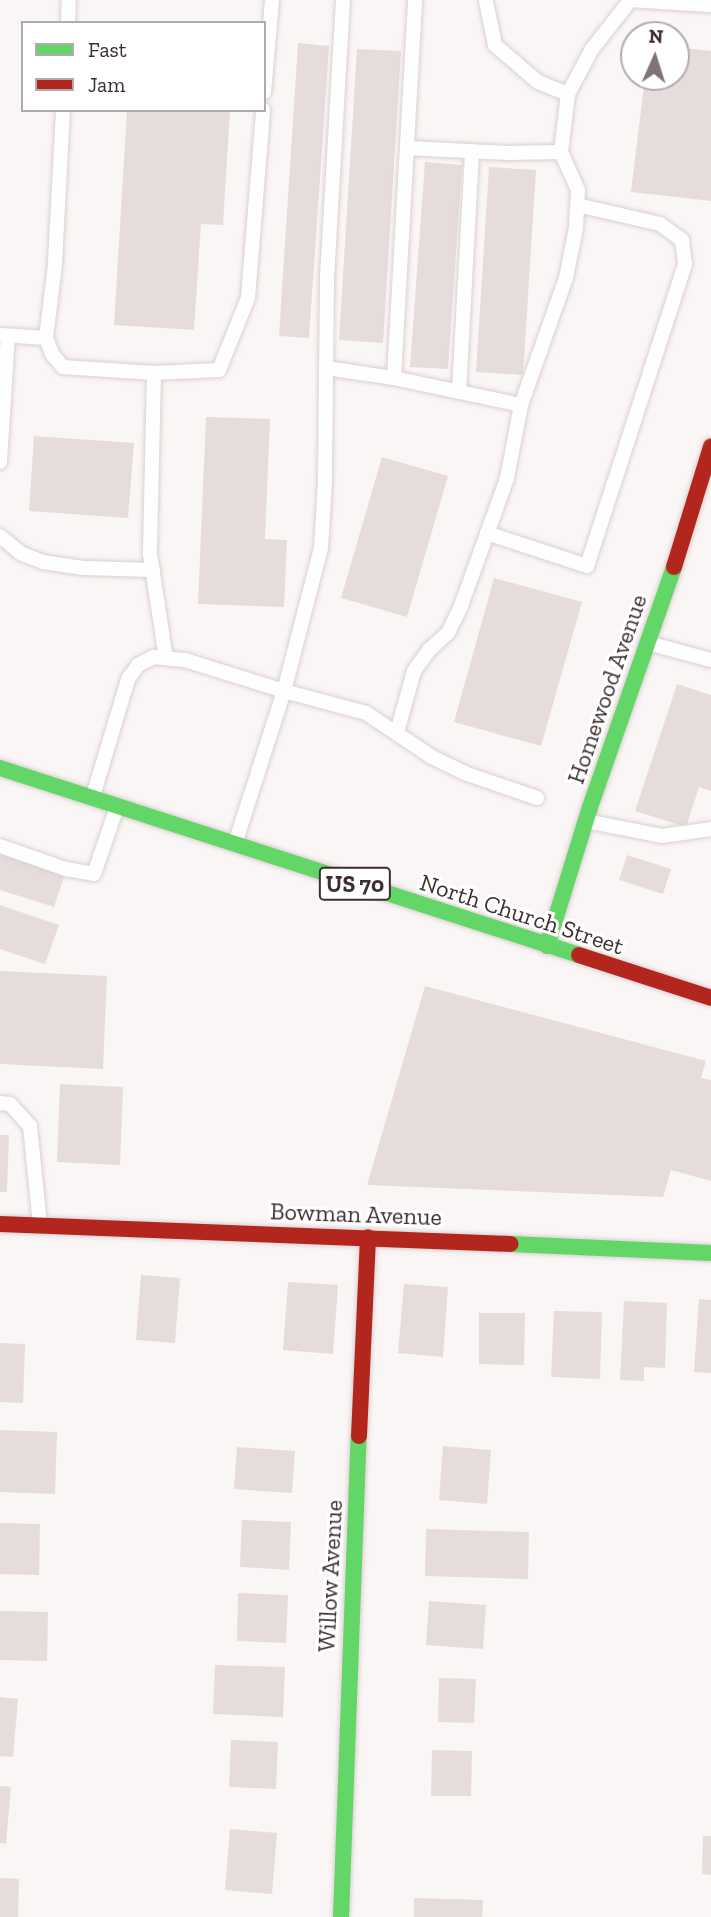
<!DOCTYPE html>
<html>
<head>
<meta charset="utf-8">
<style>
  body { margin:0 }
  #map { position:relative; width:711px; height:1917px; overflow:hidden; background:#fbf6f6; font-family:"Zilla Slab",serif }
  div>[style] { position:absolute }
  [style*='--x'] { left:calc(var(--x)*1px); top:calc(var(--y)*1px); width:calc(var(--w)*1px); rotate:calc(var(--a)*1deg) }
  .building>* { inset:0; background:#e6dcdc }
  .roads { filter:drop-shadow(0 0 2px #dbd0d0) drop-shadow(0 0 2px #dbd0d0) }
  .lane>* { height:14px; margin:-7px; padding:0 7px; transform-origin:7px; border-radius:7px; background:#fefefe }
  .fast>* { height:16px; margin:-8px; padding:0 8px; transform-origin:8px; border-radius:8px; background:#63d668 }
  .jam>* { height:16px; margin:-8px; padding:0 8px; transform-origin:8px; border-radius:8px; background:#b3261e }
  span { translate:-50% -50%; white-space:nowrap; text-align:center; line-height:1.15; -webkit-text-stroke:6px #fff; paint-order:stroke }
  .shield-label span { padding:2px 5px; background:#fff; border:2px solid; border-radius:5px; -webkit-text-stroke-width:0 }
  .shield-label { font-size:23px; color:#3f2e2f; font-weight:700 }
  .street-label { font-size:24px; color:#3f2e2f }
  .legend { position:absolute; left:21px; top:21px; width:245px; height:91px; box-sizing:border-box; background:#fff; border:2px solid #b2abac; margin:0; padding:9px 12px; list-style:none; font-size:21px; color:#3f2e2f }
  .legend li { display:flex; align-items:center; gap:14px; height:35px }
  .legend b { width:35px; border:2px solid #b2abac }
  .north { position:absolute; left:620px; top:21px; width:70px; height:70px; box-sizing:border-box; background:#fff; border:2px solid #b2abac; border-radius:50%; rotate:3deg; font-size:19px; font-weight:700; line-height:28px; text-align:center; color:#3f2e2f }
  .north::after { content:''; display:block; margin:auto; width:24px; height:32px; background:#817475; clip-path:polygon(50% 0,100% 100%,50% 72%,0 100%) }
</style>
</head>
<body>
<div id="map">
  <div class="building">
    <div style="clip-path:polygon(298px 43px,329px 46px,309px 338px,279px 336px)"></div>
    <div style="clip-path:polygon(676px 47px,711px 51px,711px 201px,631px 192px,645px 77px,676px 77px)"></div>
    <div style="clip-path:polygon(357px 49px,401px 51px,383px 343px,339px 340px)"></div>
    <div style="clip-path:polygon(127px 110px,230px 110px,223px 225px,201px 224px,194px 330px,114px 325px)"></div>
    <div style="clip-path:polygon(425px 162px,462px 165px,448px 369px,410px 367px)"></div>
    <div style="clip-path:polygon(489px 167px,536px 170px,523px 375px,476px 372px)"></div>
    <div style="clip-path:polygon(206px 417px,270px 419px,265px 539px,287px 540px,284px 607px,198px 604px)"></div>
    <div style="clip-path:polygon(34px 436px,134px 443px,128px 518px,29px 511px)"></div>
    <div style="clip-path:polygon(382px 457px,448px 476px,407px 617px,341px 598px)"></div>
    <div style="clip-path:polygon(494px 578px,582px 602px,541px 746px,454px 722px)"></div>
    <div style="clip-path:polygon(677px 684px,711px 695px,711px 791px,699px 787px,686px 827px,635px 811px)"></div>
    <div style="clip-path:polygon(0 853px,65px 874px,54px 907px,0 890px)"></div>
    <div style="clip-path:polygon(627px 855px,671px 869px,663px 894px,619px 880px)"></div>
    <div style="clip-path:polygon(0 905px,59px 925px,45px 964px,0 949px)"></div>
    <div style="clip-path:polygon(0 971px,107px 976px,103px 1069px,0 1064px)"></div>
    <div style="clip-path:polygon(425px 986px,706px 1061px,701px 1078px,711px 1080px,711px 1181px,671px 1170px,663px 1197px,367px 1185px)"></div>
    <div style="clip-path:polygon(60px 1084px,123px 1087px,120px 1165px,57px 1162px)"></div>
    <div style="clip-path:polygon(0 1135px,9px 1135px,7px 1192px,0 1192px)"></div>
    <div style="clip-path:polygon(141px 1275px,180px 1278px,175px 1343px,136px 1340px)"></div>
    <div style="clip-path:polygon(288px 1282px,338px 1285px,333px 1354px,283px 1350px)"></div>
    <div style="clip-path:polygon(404px 1284px,448px 1287px,443px 1357px,398px 1353px)"></div>
    <div style="clip-path:polygon(699px 1299px,711px 1300px,711px 1373px,694px 1372px)"></div>
    <div style="clip-path:polygon(624px 1301px,667px 1303px,665px 1368px,644px 1367px,644px 1381px,620px 1380px)"></div>
    <div style="clip-path:polygon(554px 1311px,602px 1312px,600px 1379px,551px 1377px)"></div>
    <div style="clip-path:polygon(479px 1313px,525px 1313px,524px 1365px,479px 1364px)"></div>
    <div style="clip-path:polygon(0 1343px,25px 1344px,23px 1403px,0 1402px)"></div>
    <div style="clip-path:polygon(0 1430px,57px 1432px,55px 1494px,0 1492px)"></div>
    <div style="clip-path:polygon(443px 1446px,491px 1450px,487px 1504px,439px 1500px)"></div>
    <div style="clip-path:polygon(237px 1447px,295px 1451px,292px 1493px,234px 1489px)"></div>
    <div style="clip-path:polygon(242px 1520px,291px 1522px,289px 1570px,240px 1567px)"></div>
    <div style="clip-path:polygon(0 1523px,40px 1524px,39px 1575px,0 1574px)"></div>
    <div style="clip-path:polygon(426px 1529px,529px 1532px,528px 1579px,425px 1576px)"></div>
    <div style="clip-path:polygon(238px 1593px,288px 1595px,286px 1643px,237px 1641px)"></div>
    <div style="clip-path:polygon(429px 1601px,486px 1605px,483px 1649px,426px 1645px)"></div>
    <div style="clip-path:polygon(0 1611px,48px 1612px,47px 1661px,0 1660px)"></div>
    <div style="clip-path:polygon(215px 1665px,285px 1667px,283px 1717px,213px 1714px)"></div>
    <div style="clip-path:polygon(439px 1678px,476px 1679px,474px 1723px,438px 1722px)"></div>
    <div style="clip-path:polygon(0 1697px,18px 1699px,13px 1757px,0 1756px)"></div>
    <div style="clip-path:polygon(231px 1740px,278px 1742px,276px 1789px,229px 1787px)"></div>
    <div style="clip-path:polygon(432px 1750px,472px 1751px,471px 1796px,431px 1796px)"></div>
    <div style="clip-path:polygon(0 1786px,11px 1787px,6px 1844px,0 1843px)"></div>
    <div style="clip-path:polygon(230px 1829px,277px 1833px,272px 1894px,225px 1890px)"></div>
    <div style="clip-path:polygon(703px 1836px,711px 1836px,711px 1875px,702px 1874px)"></div>
    <div style="clip-path:polygon(0 1878px,19px 1879px,18px 1917px,0 1917px)"></div>
    <div style="clip-path:polygon(414px 1898px,483px 1900px,482px 1917px,414px 1917px)"></div>
  </div>
  <div class="roads">
    <div class="lane">
      <div style="--x:343;--y:0;--w:280;--a:93.3"></div>
      <div style="--x:327;--y:280;--w:201;--a:90.6"></div>
      <div style="--x:325;--y:481;--w:67;--a:93.4"></div>
      <div style="--x:321;--y:548;--w:148;--a:104.5"></div>
      <div style="--x:284;--y:691;--w:85;--a:15"></div>
      <div style="--x:366;--y:713;--w:79;--a:33.7"></div>
      <div style="--x:432;--y:757;--w:39;--a:26"></div>
      <div style="--x:467;--y:774;--w:74;--a:18.9"></div>
      <div style="--x:629;--y:0;--w:82;--a:3.5"></div>
      <div style="--x:486;--y:1;--w:45;--a:78.4"></div>
      <div style="--x:495;--y:45;--w:57;--a:40.7"></div>
      <div style="--x:538;--y:82;--w:32;--a:22"></div>
      <div style="--x:68;--y:23;--w:23;--a:-88"></div>
      <div style="--x:264;--y:92;--w:92;--a:-85"></div>
      <div style="--x:63;--y:110;--w:155;--a:93"></div>
      <div style="--x:55;--y:265;--w:74;--a:97"></div>
      <div style="--x:46;--y:338;--w:17;--a:69"></div>
      <div style="--x:52;--y:354;--w:17;--a:50"></div>
      <div style="--x:63;--y:367;--w:91;--a:3.8"></div>
      <div style="--x:154;--y:373;--w:181;--a:91.3"></div>
      <div style="--x:150;--y:554;--w:105;--a:81.3"></div>
      <div style="--x:407;--y:148;--w:101;--a:2.8"></div>
      <div style="--x:508;--y:153;--w:53;--a:-1.1"></div>
      <div style="--x:1;--y:335;--w:45;--a:3.8"></div>
      <div style="--x:326;--y:368;--w:69;--a:8.4"></div>
      <div style="--x:394;--y:378;--w:379;--a:-86.8"></div>
      <div style="--x:154;--y:373;--w:65;--a:-2.6"></div>
      <div style="--x:219;--y:370;--w:78;--a:-68.1"></div>
      <div style="--x:248;--y:298;--w:189;--a:-85.4"></div>
      <div style="--x:394;--y:378;--w:130;--a:12"></div>
      <div style="--x:459;--y:392;--w:241;--a:-86.9"></div>
      <div style="--x:0;--y:462;--w:126;--a:-86.4"></div>
      <div style="--x:487;--y:533;--w:105;--a:18.3"></div>
      <div style="--x:587;--y:566;--w:318;--a:-72"></div>
      <div style="--x:685;--y:264;--w:24;--a:-97"></div>
      <div style="--x:682;--y:240;--w:27;--a:-144"></div>
      <div style="--x:660;--y:224;--w:85;--a:-167.1"></div>
      <div style="--x:0;--y:536;--w:26;--a:40"></div>
      <div style="--x:20;--y:553;--w:25;--a:21"></div>
      <div style="--x:43;--y:562;--w:40;--a:8.5"></div>
      <div style="--x:83;--y:568;--w:70;--a:1.6"></div>
      <div style="--x:648;--y:643;--w:65;--a:15.1"></div>
      <div style="--x:397;--y:732;--w:63;--a:-74.4"></div>
      <div style="--x:414;--y:671;--w:26;--a:-54"></div>
      <div style="--x:429;--y:650;--w:25;--a:-42"></div>
      <div style="--x:448;--y:633;--w:30;--a:-64"></div>
      <div style="--x:461;--y:606;--w:136;--a:-70.2"></div>
      <div style="--x:507;--y:478;--w:74;--a:-79.1"></div>
      <div style="--x:521;--y:405;--w:135;--a:-70.5"></div>
      <div style="--x:566;--y:278;--w:51;--a:-78.7"></div>
      <div style="--x:576;--y:228;--w:38;--a:-87"></div>
      <div style="--x:578;--y:190;--w:42;--a:-114.1"></div>
      <div style="--x:561;--y:152;--w:58;--a:-83.1"></div>
      <div style="--x:568;--y:94;--w:51;--a:-61.9"></div>
      <div style="--x:592;--y:49;--w:60;--a:-51.8"></div>
      <div style="--x:93;--y:796;--w:122;--a:-73.3"></div>
      <div style="--x:128;--y:679;--w:17;--a:-54"></div>
      <div style="--x:138;--y:665;--w:18;--a:-27"></div>
      <div style="--x:154;--y:657;--w:31;--a:6"></div>
      <div style="--x:185;--y:660;--w:104;--a:17.4"></div>
      <div style="--x:284;--y:691;--w:161;--a:107.8"></div>
      <div style="--x:586;--y:821;--w:77;--a:11.2"></div>
      <div style="--x:662;--y:836;--w:49;--a:-8.1"></div>
      <div style="--x:0;--y:846;--w:70;--a:19.2"></div>
      <div style="--x:66;--y:869;--w:28;--a:10"></div>
      <div style="--x:94;--y:874;--w:71;--a:-71.1"></div>
      <div style="--x:0;--y:1103;--w:10;--a:6"></div>
      <div style="--x:10;--y:1104;--w:30;--a:48"></div>
      <div style="--x:30;--y:1126;--w:99;--a:84.2"></div>
    </div>
    <div class="fast">
      <div style="--x:0;--y:768;--w:608;--a:17.9"></div>
      <div style="--x:547;--y:946;--w:145;--a:-72.8"></div>
      <div style="--x:590;--y:807;--w:254;--a:-70.7"></div>
      <div style="--x:511;--y:1244;--w:200;--a:2.6"></div>
      <div style="--x:341;--y:1917;--w:481;--a:-87.9"></div>
    </div>
    <div class="jam">
      <div style="--x:674;--y:567;--w:126;--a:-72.9"></div>
      <div style="--x:579;--y:955;--w:139;--a:18"></div>
      <div style="--x:0;--y:1224;--w:511;--a:2.24"></div>
      <div style="--x:359;--y:1436;--w:199;--a:-87.4"></div>
    </div>
  </div>
  <div class="shield-label">
    <span style="left:355px;top:884px">US 70</span>
  </div>
  <div class="street-label">
    <span style="left:607px;top:689px;rotate:-71deg">Homewood Avenue</span>
    <span style="left:522px;top:914px;rotate:18deg">North Church Street</span>
    <span style="left:356px;top:1214px;rotate:2deg">Bowman Avenue</span>
    <span style="left:330px;top:1576px;rotate:-87deg">Willow Avenue</span>
  </div>
  <ul class="legend">
  <li><b style="height:9px;background:#63d668"></b>Fast</li>
  <li><b style="height:9px;background:#b3261e"></b>Jam</li>
  </ul>
  <div class="north">N</div>
</div>
</body>
</html>
